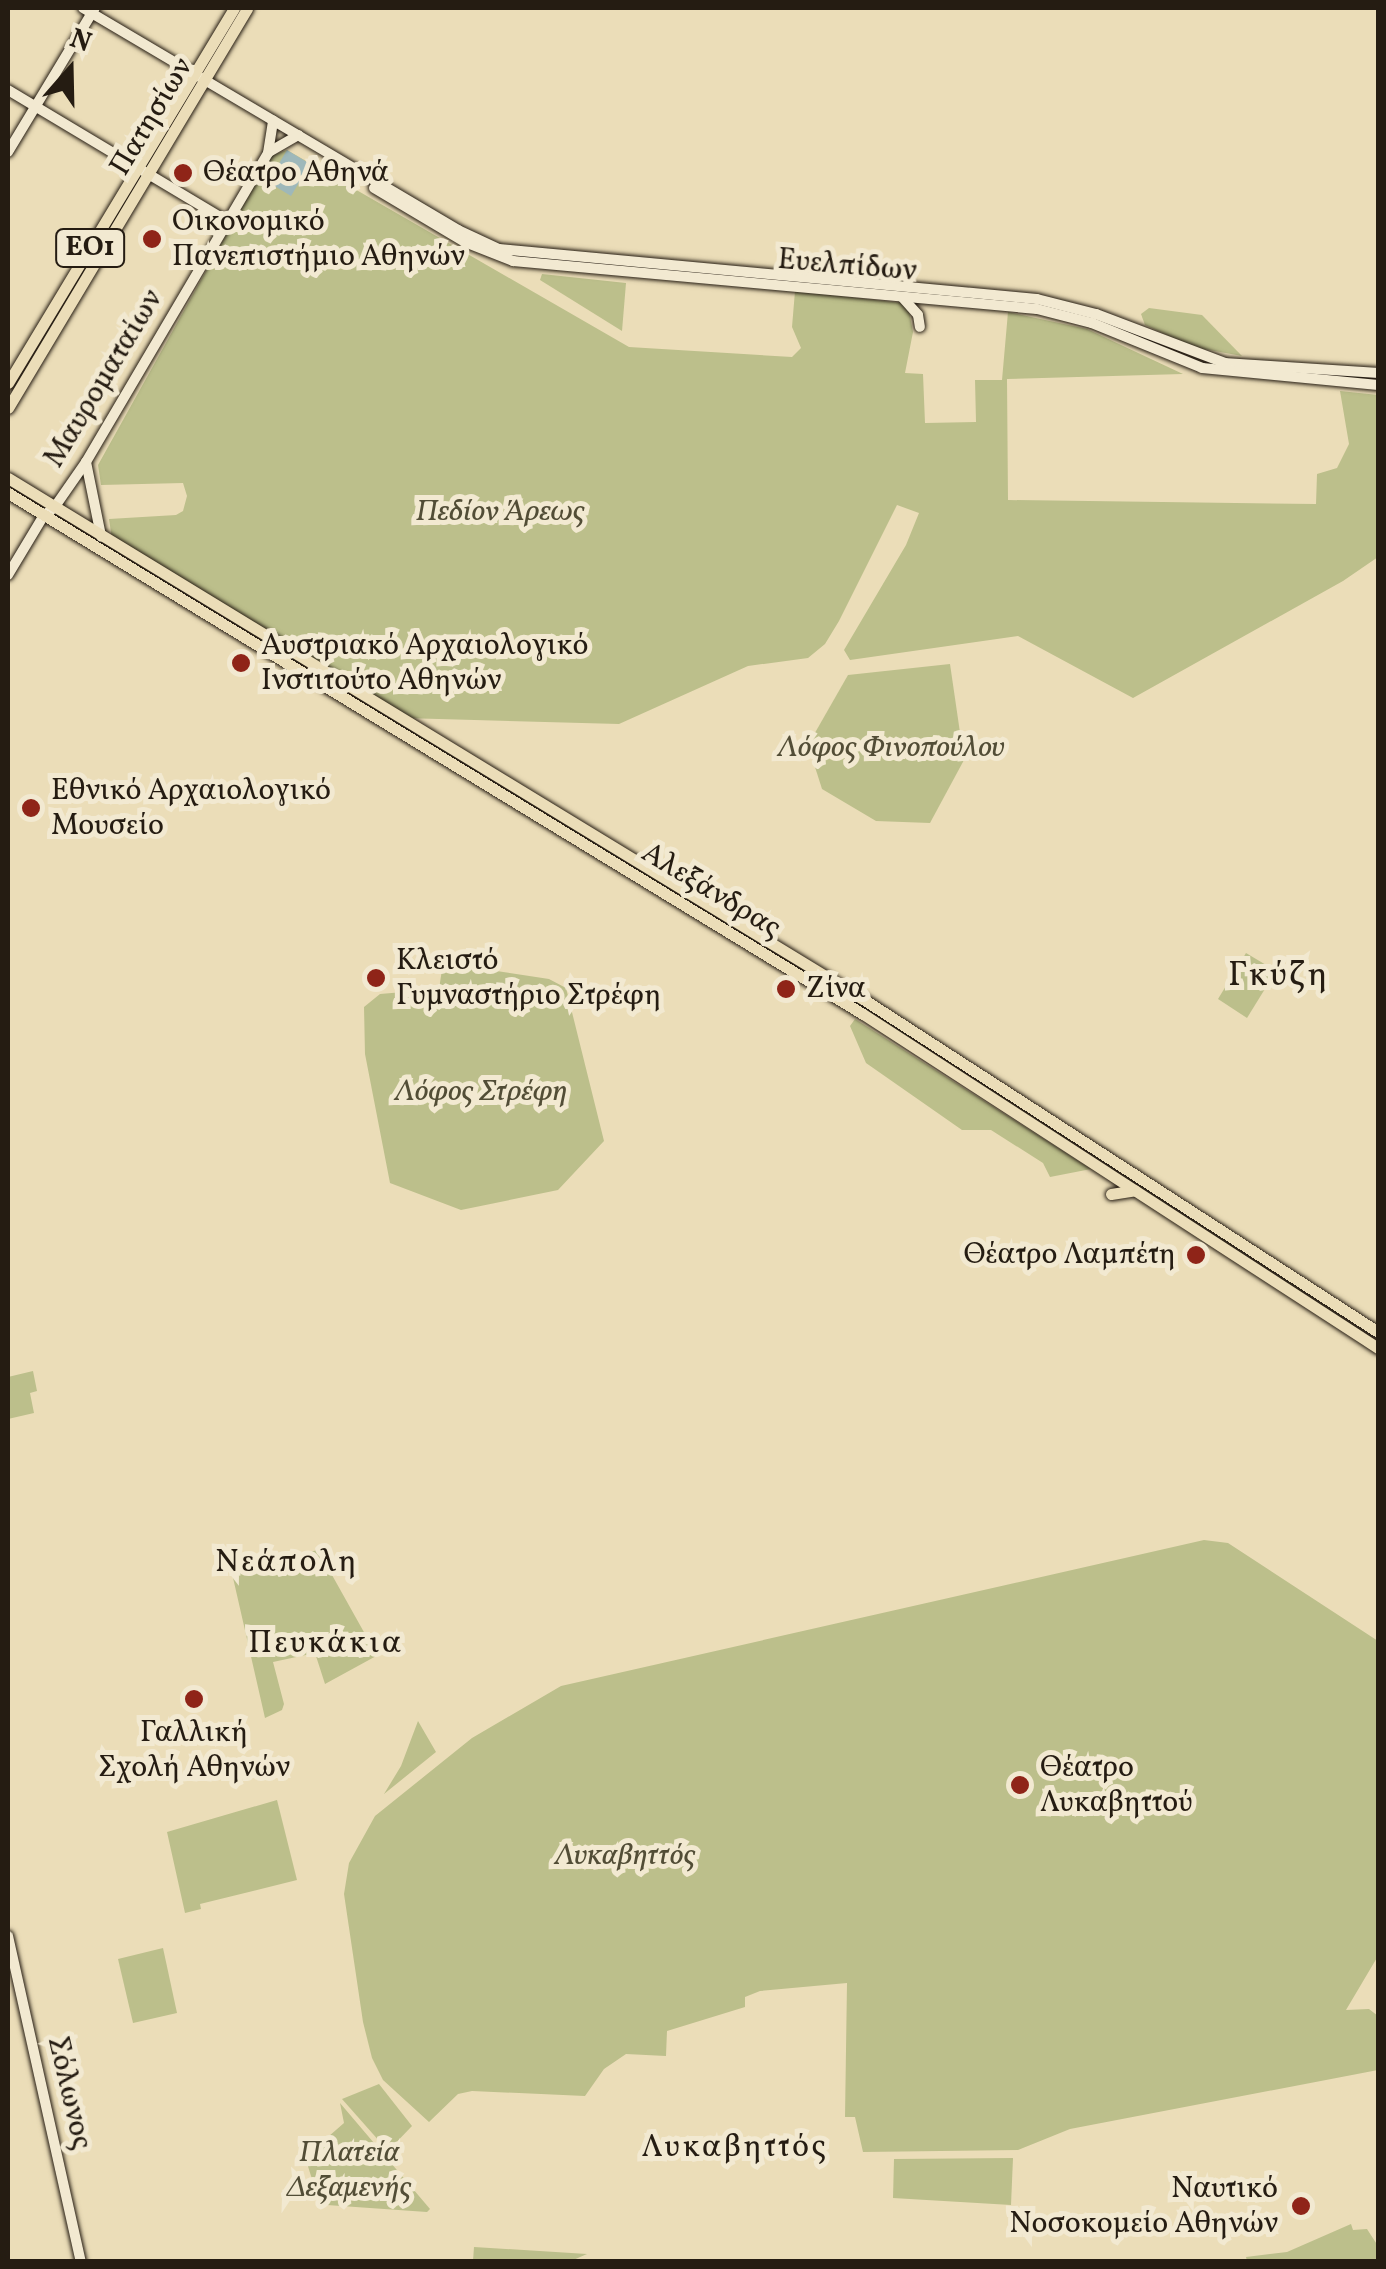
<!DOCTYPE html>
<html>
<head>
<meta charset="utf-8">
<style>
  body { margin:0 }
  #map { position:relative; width:1386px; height:2269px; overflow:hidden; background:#ebddb8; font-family:Vollkorn,serif }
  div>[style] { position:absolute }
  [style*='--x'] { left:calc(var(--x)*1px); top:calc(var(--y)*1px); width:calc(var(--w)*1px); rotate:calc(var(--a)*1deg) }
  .green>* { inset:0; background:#bcbf8b }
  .water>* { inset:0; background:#9eb8ba }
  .roads { filter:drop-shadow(0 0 2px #251c12) drop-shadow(0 0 2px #251c12) }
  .secondary>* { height:10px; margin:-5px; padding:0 5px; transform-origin:5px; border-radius:5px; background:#f2e9d1 }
  .primary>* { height:11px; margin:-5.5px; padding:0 5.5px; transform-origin:5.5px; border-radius:5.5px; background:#ebddb8 }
  .dots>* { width:28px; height:28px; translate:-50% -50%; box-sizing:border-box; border:5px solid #f2e9d1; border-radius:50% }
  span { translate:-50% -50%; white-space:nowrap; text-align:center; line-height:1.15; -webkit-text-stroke:10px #f2e9d1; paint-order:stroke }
  .shield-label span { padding:2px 8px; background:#f2e9d1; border:2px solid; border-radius:8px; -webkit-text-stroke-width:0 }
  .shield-label { font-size:28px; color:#251c12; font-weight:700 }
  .street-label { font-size:30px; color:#251c12 }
  .poi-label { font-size:30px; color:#251c12 }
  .left { translate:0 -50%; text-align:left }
  .right { translate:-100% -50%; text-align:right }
  .park-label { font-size:30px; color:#524d36; font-style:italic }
  .neighbourhood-label { font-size:32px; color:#251c12; letter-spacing:2.5px }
  .quarter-label { font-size:35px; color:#251c12; letter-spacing:2.5px }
  .frame { position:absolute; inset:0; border:10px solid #251c12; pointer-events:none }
  .north { position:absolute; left:20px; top:20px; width:100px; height:100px; -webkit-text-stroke:8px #f2e9d1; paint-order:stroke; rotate:20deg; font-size:28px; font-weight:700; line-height:40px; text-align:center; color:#251c12 }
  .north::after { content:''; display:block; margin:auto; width:35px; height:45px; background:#251c12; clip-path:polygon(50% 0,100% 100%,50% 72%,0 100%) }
</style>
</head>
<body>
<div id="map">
  <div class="green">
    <div style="clip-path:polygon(287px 150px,629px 347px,792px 357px,801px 348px,792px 327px,795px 291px,902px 303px,909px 311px,913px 332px,905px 373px,923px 374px,925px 423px,976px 422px,975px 380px,1002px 380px,1008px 312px,1087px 329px,1183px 374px,1007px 379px,1008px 500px,1316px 504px,1317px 474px,1337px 468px,1349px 444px,1340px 391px,1378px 395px,1378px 557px,1343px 581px,1133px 698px,1018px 636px,850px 660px,844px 650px,906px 545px,919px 513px,897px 505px,839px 621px,825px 644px,808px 658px,748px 666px,619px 724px,403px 718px,112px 539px,109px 519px,176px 515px,183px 511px,187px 496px,183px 483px,101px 485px,98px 465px,270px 156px)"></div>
    <div style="clip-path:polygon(542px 274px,626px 283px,622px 331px,540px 280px)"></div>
    <div style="clip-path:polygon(1149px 308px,1202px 315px,1242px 356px,1193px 347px,1145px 325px,1141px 314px)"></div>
    <div style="clip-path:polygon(950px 664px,964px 760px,930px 823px,876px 821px,822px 789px,808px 745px,848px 675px)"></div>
    <div style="clip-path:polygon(1246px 953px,1276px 971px,1247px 1018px,1218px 999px)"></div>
    <div style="clip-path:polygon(443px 963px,549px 979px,566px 988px,604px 1141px,558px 1190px,461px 1210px,390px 1183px,365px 1054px,364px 1007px,380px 994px,439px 989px)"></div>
    <div style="clip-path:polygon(855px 1019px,1091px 1169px,1050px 1177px,1043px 1163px,991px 1130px,962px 1130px,866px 1063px,850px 1026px)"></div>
    <div style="clip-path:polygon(33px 1371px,37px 1391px,30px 1393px,34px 1413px,8px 1419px,8px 1377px)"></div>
    <div style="clip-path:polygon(1204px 1540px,1228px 1543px,1378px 1641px,1378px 1956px,1346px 2010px,1369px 2009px,1378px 2016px,1378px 2070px,1070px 2129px,1018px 2150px,863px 2152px,855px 2117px,845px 2117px,847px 1983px,760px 1991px,745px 1997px,745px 2007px,667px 2031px,666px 2056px,626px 2054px,604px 2069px,585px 2096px,472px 2091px,458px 2094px,429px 2122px,383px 2080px,372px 2058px,363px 2022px,344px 1894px,349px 1863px,375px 1816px,472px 1738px,561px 1686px)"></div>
    <div style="clip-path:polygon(318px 1550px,365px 1634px,353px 1642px,365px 1637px,378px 1655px,325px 1684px,315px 1653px,273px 1662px,284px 1704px,282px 1710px,265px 1718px,231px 1569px)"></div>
    <div style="clip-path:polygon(418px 1721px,436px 1752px,384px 1794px,401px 1766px)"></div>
    <div style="clip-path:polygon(277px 1800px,297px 1880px,200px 1904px,201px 1909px,185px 1913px,167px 1832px)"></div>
    <div style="clip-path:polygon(163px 1948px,177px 2013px,133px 2023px,118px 1959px)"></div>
    <div style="clip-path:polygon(379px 2084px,412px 2126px,388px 2151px,342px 2099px)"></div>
    <div style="clip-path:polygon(340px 2103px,430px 2209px,427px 2212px,327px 2205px,318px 2198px,305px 2157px,344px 2123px)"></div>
    <div style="clip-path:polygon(1013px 2158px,1011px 2205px,893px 2198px,894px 2159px)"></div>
    <div style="clip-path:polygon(1351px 2224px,1353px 2230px,1367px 2229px,1378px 2246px,1378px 2261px,1247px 2261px,1246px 2257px,1287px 2252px)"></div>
    <div style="clip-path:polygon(474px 2247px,587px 2254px,571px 2261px,473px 2261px)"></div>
  </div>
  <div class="water">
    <div style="clip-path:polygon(287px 150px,310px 164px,291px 196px,268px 182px)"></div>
  </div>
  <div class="roads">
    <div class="secondary">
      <div style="--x:83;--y:8;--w:436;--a:30.6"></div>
      <div style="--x:458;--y:230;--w:45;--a:24.9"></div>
      <div style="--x:499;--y:249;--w:540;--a:5.31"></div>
      <div style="--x:1037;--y:299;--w:61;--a:14.3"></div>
      <div style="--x:1096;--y:314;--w:138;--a:20.8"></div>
      <div style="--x:1225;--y:363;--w:153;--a:3.7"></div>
      <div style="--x:8;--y:90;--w:255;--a:30.9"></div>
      <div style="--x:8;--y:152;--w:168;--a:-58.9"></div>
      <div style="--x:269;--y:152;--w:34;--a:-30"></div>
      <div style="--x:374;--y:188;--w:106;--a:30.7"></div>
      <div style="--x:465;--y:242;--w:52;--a:21.6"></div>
      <div style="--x:513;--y:261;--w:526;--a:5.23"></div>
      <div style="--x:1037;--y:309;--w:57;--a:14.3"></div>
      <div style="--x:1092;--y:323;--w:119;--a:22.2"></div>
      <div style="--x:1202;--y:368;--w:177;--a:5.5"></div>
      <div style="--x:902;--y:297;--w:24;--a:48"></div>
      <div style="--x:918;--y:315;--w:12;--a:81"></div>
      <div style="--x:86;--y:462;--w:76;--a:78.5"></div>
      <div style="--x:8;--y:575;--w:70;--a:-59"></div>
      <div style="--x:44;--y:515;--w:12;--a:-35"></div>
      <div style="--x:54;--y:508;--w:56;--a:-55.2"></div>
      <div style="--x:86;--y:462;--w:359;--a:-59.5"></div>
      <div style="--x:268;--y:153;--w:33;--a:-81"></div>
      <div style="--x:8;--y:1936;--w:334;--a:77.4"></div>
    </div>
    <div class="primary">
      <div style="--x:8;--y:383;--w:438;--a:-58.9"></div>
      <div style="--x:8;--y:408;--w:466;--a:-59.1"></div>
      <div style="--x:8;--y:478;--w:1001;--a:31.36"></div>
      <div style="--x:863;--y:999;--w:613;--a:32.89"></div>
      <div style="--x:8;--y:493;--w:1001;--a:31.36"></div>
      <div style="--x:863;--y:1014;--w:614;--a:32.97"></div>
      <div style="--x:1111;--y:1194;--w:24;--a:-9"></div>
    </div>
  </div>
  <div class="dots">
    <div style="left:183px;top:173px;background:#8f2418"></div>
    <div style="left:152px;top:239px;background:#8f2418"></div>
    <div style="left:241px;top:663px;background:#8f2418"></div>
    <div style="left:31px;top:808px;background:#8f2418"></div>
    <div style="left:376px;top:978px;background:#8f2418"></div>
    <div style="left:786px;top:989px;background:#8f2418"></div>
    <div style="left:1196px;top:1255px;background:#8f2418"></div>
    <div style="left:194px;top:1699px;background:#8f2418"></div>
    <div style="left:1020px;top:1785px;background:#8f2418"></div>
    <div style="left:1301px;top:2206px;background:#8f2418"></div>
  </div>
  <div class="shield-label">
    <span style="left:90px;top:248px">ΕΟ1</span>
  </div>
  <div class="street-label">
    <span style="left:152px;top:117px;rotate:-59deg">Πατησίων</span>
    <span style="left:847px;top:266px;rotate:5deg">Ευελπίδων</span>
    <span style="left:104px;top:379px;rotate:-59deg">Μαυροματαίων</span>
    <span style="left:711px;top:891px;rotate:31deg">Αλεξάνδρας</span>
    <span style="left:69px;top:2093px;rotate:77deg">Σόλωνος</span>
  </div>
  <div class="poi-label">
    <span class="left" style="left:203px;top:173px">Θέατρο Αθηνά</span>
    <span class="left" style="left:172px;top:239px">Οικονομικό<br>Πανεπιστήμιο Αθηνών</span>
    <span class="left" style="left:261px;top:663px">Αυστριακό Αρχαιολογικό<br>Ινστιτούτο Αθηνών</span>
    <span class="left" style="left:51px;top:808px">Εθνικό Αρχαιολογικό<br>Μουσείο</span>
    <span class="left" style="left:396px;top:978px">Κλειστό<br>Γυμναστήριο Στρέφη</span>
    <span class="left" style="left:806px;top:989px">Ζίνα</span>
    <span class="right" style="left:1176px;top:1255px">Θέατρο Λαμπέτη</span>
    <span style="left:194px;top:1750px">Γαλλική<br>Σχολή Αθηνών</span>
    <span class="left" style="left:1040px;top:1785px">Θέατρο<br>Λυκαβηττού</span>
    <span class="right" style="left:1278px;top:2206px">Ναυτικό<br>Νοσοκομείο Αθηνών</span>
  </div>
  <div class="park-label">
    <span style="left:500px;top:512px">Πεδίον Άρεως</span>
    <span style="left:891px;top:748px">Λόφος Φινοπούλου</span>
    <span style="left:481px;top:1092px">Λόφος Στρέφη</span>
    <span style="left:625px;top:1856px">Λυκαβηττός</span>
    <span style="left:349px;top:2170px">Πλατεία<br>Δεξαμενής</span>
  </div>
  <div class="neighbourhood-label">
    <span style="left:287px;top:1563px">Νεάπολη</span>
    <span style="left:326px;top:1644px">Πευκάκια</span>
    <span style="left:735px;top:2148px">Λυκαβηττός</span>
  </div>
  <div class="quarter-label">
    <span style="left:1279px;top:976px">Γκύζη</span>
  </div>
  <div class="frame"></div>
  <div class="north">N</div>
</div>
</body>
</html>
